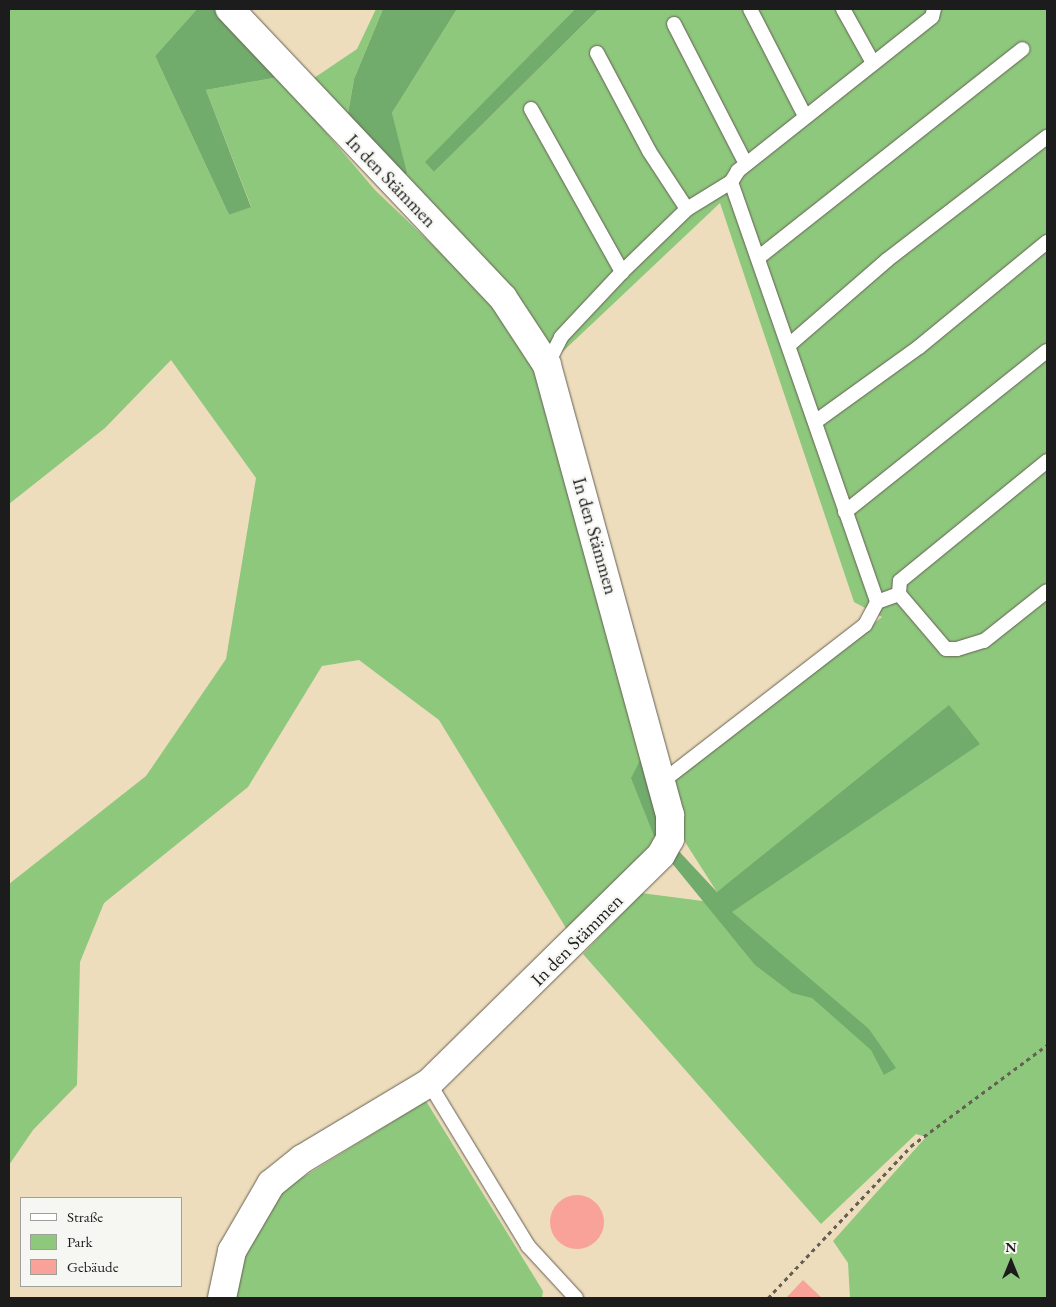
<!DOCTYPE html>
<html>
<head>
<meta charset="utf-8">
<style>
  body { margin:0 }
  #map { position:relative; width:1056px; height:1307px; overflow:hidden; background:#edddbc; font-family:"EB Garamond",serif }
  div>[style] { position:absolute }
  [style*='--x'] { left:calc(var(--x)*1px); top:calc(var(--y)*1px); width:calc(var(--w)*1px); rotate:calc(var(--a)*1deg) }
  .green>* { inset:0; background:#8ec87d }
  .forest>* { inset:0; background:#72ac6c }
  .building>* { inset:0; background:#f8a299 }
  .round { border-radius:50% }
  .path>* { height:3px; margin-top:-1.5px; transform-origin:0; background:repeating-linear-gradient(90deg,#656054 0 4px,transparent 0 8px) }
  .roads { filter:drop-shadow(0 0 1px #656054) drop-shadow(0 0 1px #656054) }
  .lane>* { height:14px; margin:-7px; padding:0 7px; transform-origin:7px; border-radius:7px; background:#fff }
  .street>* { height:28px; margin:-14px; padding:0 14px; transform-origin:14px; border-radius:14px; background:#fff }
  span { translate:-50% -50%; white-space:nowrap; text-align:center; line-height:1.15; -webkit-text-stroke:4.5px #f6f6f2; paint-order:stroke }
  .street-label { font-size:19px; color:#1c1c1c }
  .frame { position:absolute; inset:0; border:10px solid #1c1c1c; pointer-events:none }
  .legend { position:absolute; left:20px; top:1197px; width:162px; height:90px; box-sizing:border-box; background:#f6f6f2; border:1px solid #9f9f9c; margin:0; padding:6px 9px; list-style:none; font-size:15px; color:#1c1c1c }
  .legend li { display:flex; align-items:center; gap:10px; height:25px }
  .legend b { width:25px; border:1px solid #9f9f9c }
  .north { position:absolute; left:986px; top:1237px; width:50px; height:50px; -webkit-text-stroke:4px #f6f6f2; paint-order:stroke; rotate:0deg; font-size:14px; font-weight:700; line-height:20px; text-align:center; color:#1c1c1c }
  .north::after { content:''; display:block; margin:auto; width:18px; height:22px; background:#1c1c1c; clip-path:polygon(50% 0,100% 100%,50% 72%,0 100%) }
</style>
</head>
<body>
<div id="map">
  <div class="green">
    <div style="clip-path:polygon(9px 9px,197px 9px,155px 56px,229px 215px,251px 206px,206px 90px,279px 77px,375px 190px,527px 335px,645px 751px,658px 846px,569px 933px,439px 720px,359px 660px,322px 666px,248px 787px,104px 903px,80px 962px,77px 1085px,33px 1130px,9px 1165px,9px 884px,146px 776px,226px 659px,256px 478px,171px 360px,105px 428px,9px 504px)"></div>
    <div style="clip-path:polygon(376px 9px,383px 9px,354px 79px,346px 125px,314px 78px,357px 49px)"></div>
    <div style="clip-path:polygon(457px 9px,575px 9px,426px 162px,434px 172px,599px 9px,1047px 9px,1047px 1298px,850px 1298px,848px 1263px,833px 1241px,926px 1137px,916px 1134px,821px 1224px,583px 954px,641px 893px,741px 906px,750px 868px,717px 892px,685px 842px,674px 781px,882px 617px,854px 602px,720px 203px,558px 356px,398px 182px,392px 113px)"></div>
    <div style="clip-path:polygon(426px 1101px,543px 1291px,542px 1298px,234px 1298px,250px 1239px,279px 1192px)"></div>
  </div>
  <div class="forest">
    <div style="clip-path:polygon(197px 9px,219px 9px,279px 77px,206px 90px,251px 207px,229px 215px,155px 56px)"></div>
    <div style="clip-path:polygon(383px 9px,457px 9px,392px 113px,407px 173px,388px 193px,346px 125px,354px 79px)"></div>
    <div style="clip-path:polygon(575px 9px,599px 9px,434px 172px,425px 162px)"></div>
    <div style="clip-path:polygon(949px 705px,980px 744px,732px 912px,869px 1029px,896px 1068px,884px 1075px,871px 1050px,812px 998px,792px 993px,755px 965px,658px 846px,631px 778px,645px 751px,675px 847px,717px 892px)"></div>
  </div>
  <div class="building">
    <div class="round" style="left:550px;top:1195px;width:54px;height:54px"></div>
    <div style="clip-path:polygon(803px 1280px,822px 1298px,786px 1298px)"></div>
  </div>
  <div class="path">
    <div style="--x:768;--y:1298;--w:209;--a:-46.7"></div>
    <div style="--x:911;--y:1146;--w:169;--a:-36.6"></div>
  </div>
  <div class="roads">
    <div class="lane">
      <div style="--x:750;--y:9;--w:120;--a:62.8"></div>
      <div style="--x:843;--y:9;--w:62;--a:60.9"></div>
      <div style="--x:934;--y:9;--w:8;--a:104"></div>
      <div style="--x:932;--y:17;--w:248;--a:141.6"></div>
      <div style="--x:738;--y:171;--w:13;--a:122"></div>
      <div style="--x:731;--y:182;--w:445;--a:70.8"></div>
      <div style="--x:877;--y:602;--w:23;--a:-20"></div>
      <div style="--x:899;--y:594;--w:72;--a:49.5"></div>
      <div style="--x:946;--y:649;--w:11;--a:0"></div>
      <div style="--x:957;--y:649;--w:28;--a:-17"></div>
      <div style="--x:984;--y:641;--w:80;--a:-38.4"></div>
      <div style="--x:674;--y:24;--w:157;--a:62.8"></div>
      <div style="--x:597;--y:53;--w:111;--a:62"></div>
      <div style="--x:649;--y:151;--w:69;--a:56.8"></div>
      <div style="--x:531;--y:109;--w:187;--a:60.8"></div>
      <div style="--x:622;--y:272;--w:91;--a:-44.1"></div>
      <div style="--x:687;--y:209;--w:52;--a:-31.5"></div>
      <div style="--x:758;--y:258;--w:337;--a:-38.3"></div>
      <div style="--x:789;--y:345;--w:130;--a:-40.9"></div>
      <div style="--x:887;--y:260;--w:202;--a:-37.6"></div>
      <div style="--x:547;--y:365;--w:31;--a:-63"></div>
      <div style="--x:561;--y:337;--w:89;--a:-46.8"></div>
      <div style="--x:815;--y:422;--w:128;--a:-35.8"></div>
      <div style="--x:919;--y:347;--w:166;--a:-39.4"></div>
      <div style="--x:845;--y:512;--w:258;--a:-38.6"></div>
      <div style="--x:899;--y:594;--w:13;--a:-86"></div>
      <div style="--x:900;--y:581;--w:190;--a:-39.2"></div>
      <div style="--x:663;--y:781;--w:255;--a:-37.7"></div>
      <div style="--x:865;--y:625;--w:26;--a:-62"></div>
      <div style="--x:429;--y:1083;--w:191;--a:58.7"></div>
      <div style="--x:528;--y:1246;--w:71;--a:47.3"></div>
    </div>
    <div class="street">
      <div style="--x:222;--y:1298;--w:48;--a:-78"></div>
      <div style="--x:232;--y:1251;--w:78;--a:-59.8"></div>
      <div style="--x:271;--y:1184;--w:40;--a:-39"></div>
      <div style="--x:302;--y:1159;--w:148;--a:-30.9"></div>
      <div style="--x:429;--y:1083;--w:325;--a:-44.5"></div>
      <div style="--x:661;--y:855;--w:18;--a:-61"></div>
      <div style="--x:670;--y:839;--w:24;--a:-90"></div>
      <div style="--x:670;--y:815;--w:467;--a:-105.3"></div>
      <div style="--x:547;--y:365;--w:80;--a:-123.3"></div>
      <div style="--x:503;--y:298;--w:398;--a:-133.4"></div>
    </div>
  </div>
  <div class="street-label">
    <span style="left:391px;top:181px;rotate:46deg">In den Stämmen</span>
    <span style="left:595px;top:536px;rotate:74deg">In den Stämmen</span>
    <span style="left:577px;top:940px;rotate:-45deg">In den Stämmen</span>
  </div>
  <div class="frame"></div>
  <ul class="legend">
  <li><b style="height:6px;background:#fff"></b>Straße</li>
  <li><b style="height:14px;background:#8ec87d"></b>Park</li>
  <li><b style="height:14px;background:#f8a299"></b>Gebäude</li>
  </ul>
  <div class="north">N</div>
</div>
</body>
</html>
